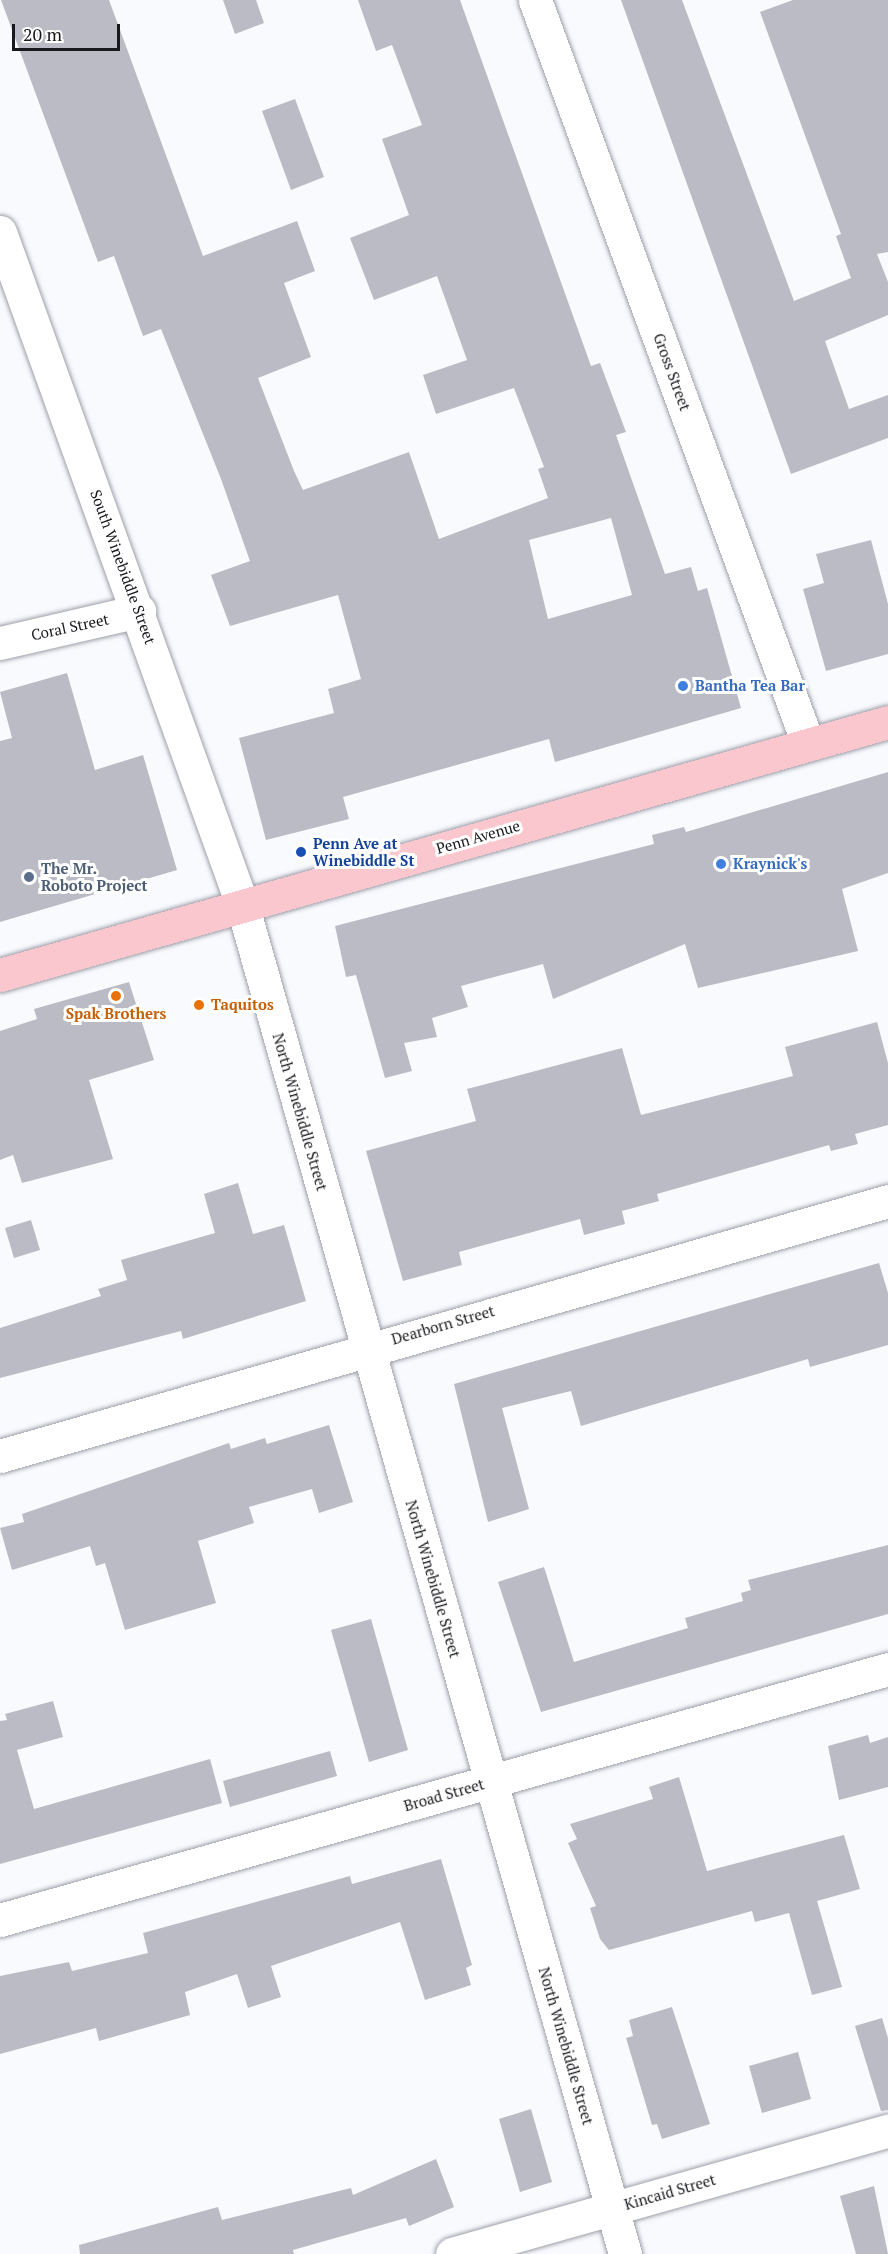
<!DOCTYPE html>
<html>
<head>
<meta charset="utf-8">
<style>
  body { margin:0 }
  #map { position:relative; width:888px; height:2254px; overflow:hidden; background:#f9fafe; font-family:"PT Serif",serif }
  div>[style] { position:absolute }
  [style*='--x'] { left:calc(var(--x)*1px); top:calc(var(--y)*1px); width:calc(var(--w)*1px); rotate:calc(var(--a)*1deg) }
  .building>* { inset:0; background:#bbbbc5 }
  .roads { filter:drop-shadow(0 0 2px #9ea0a9) drop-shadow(0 0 2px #9ea0a9) }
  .minor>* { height:33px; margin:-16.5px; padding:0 16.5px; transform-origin:16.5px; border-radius:16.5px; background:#fff }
  .major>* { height:33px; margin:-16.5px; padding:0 16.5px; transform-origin:16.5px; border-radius:16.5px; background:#fbc7ce }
  .dots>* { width:16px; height:16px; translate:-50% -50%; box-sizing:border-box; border:3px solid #fff; border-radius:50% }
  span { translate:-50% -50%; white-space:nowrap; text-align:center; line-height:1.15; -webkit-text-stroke:6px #fff; paint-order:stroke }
  .street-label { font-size:15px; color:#18191c }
  .shop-label { font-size:15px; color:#366cbe; font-weight:700 }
  .left { translate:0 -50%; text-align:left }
  .transit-label { font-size:15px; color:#164399; font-weight:700 }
  .service-label { font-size:15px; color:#4e5e75; font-weight:700 }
  .food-label { font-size:15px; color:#c56008; font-weight:700 }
  .scale { position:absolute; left:12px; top:24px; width:108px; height:27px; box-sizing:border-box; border:3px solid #18191c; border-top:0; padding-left:8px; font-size:18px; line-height:21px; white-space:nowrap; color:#18191c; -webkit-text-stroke:4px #fff; paint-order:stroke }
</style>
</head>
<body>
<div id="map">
  <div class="building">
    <div style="clip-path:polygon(evenodd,1px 0,109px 0,203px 256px,297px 221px,315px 271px,284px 283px,311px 357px,258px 378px,294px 471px,303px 490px,409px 452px,439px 539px,548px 498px,538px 469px,544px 467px,514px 388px,436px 414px,423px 375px,467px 360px,437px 276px,374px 300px,350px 238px,409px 215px,382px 139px,422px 125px,392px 45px,376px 51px,358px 0,460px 0,591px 366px,600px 363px,626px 432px,616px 435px,665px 574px,691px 567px,698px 591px,707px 588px,741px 708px,555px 762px,549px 739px,343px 797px,349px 819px,266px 840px,239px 738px,334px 713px,328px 689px,361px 679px,338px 595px,230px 626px,211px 575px,250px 561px,221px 479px,161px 329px,143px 336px,114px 256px,98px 262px,1px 0,611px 518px,632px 595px,548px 619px,529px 540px,611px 518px)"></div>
    <div style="clip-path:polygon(223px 0,256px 0,264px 23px,235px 34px)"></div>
    <div style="clip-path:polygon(621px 0,682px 0,794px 301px,851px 278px,836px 236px,841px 234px,760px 12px,793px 0,888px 0,888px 252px,877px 254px,888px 282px,888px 315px,825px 341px,849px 409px,888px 395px,888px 438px,791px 474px)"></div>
    <div style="clip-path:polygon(295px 99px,324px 177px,291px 190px,262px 111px)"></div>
    <div style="clip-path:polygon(871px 540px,888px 604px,888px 654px,826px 671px,803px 589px,824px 583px,816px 554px)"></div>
    <div style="clip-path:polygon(67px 673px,95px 770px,143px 755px,177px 870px,0 922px,0 741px,12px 738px,0 692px)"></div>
    <div style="clip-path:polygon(888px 772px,888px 873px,842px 889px,858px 951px,698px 988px,685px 944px,553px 999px,543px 964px,461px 986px,468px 1007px,432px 1018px,437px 1037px,404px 1043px,412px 1071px,385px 1078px,356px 975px,346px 977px,335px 926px,654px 844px,652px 835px,684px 827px,686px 832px)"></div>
    <div style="clip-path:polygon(129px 982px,154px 1060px,89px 1080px,113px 1159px,22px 1183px,13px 1155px,0 1160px,0 1031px,37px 1019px,34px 1009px)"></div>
    <div style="clip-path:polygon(877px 1022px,888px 1063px,888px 1125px,855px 1134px,858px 1144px,831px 1151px,829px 1145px,657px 1194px,659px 1201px,622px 1211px,625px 1224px,584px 1235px,580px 1219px,459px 1252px,462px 1265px,403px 1281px,366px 1151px,476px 1121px,467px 1089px,622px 1048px,641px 1115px,793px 1076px,785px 1047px)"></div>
    <div style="clip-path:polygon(238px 1183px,253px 1234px,284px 1225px,306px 1301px,183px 1339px,181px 1331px,0 1378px,0 1328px,101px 1296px,98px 1289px,127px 1280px,121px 1260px,215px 1233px,204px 1194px)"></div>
    <div style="clip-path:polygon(31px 1220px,40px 1250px,14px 1258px,5px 1228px)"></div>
    <div style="clip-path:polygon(879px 1263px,888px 1293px,888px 1345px,810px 1367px,808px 1359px,581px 1426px,571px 1391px,502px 1408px,529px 1509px,488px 1522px,454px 1384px)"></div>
    <div style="clip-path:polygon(329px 1425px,353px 1502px,319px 1513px,312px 1489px,249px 1507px,254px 1523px,198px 1541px,216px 1603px,125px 1630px,105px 1563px,96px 1566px,90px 1546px,12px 1570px,0 1528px,24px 1522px,22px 1514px,229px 1443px,231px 1449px,265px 1438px,267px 1444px)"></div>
    <div style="clip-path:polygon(888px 1545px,888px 1614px,541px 1712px,498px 1582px,544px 1567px,574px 1662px,688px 1628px,685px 1618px,743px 1601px,741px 1593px,751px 1590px,748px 1580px)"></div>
    <div style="clip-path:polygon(371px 1619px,408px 1750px,369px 1762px,331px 1630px)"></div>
    <div style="clip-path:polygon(53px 1701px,63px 1737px,17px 1750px,34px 1809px,210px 1759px,222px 1803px,0 1864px,0 1721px,7px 1720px,5px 1714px)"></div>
    <div style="clip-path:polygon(868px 1735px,870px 1743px,888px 1737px,888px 1787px,839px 1800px,828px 1746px)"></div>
    <div style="clip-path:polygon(330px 1751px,337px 1776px,230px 1807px,223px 1781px)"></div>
    <div style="clip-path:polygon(679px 1777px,707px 1871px,844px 1835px,860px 1889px,817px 1901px,842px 1987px,812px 1995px,789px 1913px,755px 1922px,752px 1911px,609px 1950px,600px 1939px,590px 1908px,596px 1906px,568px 1843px,577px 1839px,570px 1824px,653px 1799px,649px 1787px)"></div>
    <div style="clip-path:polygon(441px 1859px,472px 1965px,466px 1968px,471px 1985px,425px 2000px,400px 1922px,271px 1966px,281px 1997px,248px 2008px,237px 1974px,185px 1992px,190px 2015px,99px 2041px,96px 2028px,0 2054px,0 1976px,69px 1962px,72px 1971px,148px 1953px,143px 1933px,350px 1876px,352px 1884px)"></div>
    <div style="clip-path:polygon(672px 2007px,710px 2124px,662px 2139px,657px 2124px,652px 2125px,626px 2038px,633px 2036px,629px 2020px)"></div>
    <div style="clip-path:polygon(882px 2018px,888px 2038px,888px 2110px,881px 2111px,855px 2026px)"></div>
    <div style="clip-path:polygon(798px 2052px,811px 2099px,762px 2113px,749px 2066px)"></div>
    <div style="clip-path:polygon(531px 2109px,552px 2182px,520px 2192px,499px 2119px)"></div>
    <div style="clip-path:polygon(436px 2159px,454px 2207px,409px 2226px,406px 2218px,293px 2250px,294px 2254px,80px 2254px,79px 2245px,218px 2207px,222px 2220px,351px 2188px,353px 2195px)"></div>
    <div style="clip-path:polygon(874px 2186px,888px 2254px,856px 2254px,840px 2196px)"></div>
  </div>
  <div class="roads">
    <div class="minor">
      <div style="--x:535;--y:0;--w:793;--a:69.85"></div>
      <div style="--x:0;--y:232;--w:714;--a:70.2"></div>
      <div style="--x:242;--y:904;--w:1403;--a:74.16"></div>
      <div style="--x:0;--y:643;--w:143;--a:-13"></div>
      <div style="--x:0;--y:1456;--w:924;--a:-16.02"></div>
      <div style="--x:0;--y:1920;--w:923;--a:-15.78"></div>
      <div style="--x:452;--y:2254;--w:453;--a:-15.8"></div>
    </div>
    <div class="major">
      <div style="--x:0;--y:975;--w:923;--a:-15.9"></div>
    </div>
  </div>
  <div class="dots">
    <div style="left:683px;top:686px;background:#3f7fe0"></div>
    <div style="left:301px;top:852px;background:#1a4fb4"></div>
    <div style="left:721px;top:864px;background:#3f7fe0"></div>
    <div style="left:29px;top:877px;background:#5c6f8a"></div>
    <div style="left:116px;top:996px;background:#e8710a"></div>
    <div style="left:199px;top:1005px;background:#e8710a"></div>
  </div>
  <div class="street-label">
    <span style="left:672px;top:372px;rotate:70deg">Gross Street</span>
    <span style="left:123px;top:567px;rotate:70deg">South Winebiddle Street</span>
    <span style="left:70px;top:627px;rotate:-12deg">Coral Street</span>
    <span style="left:478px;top:837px;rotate:-16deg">Penn Avenue</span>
    <span style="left:300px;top:1112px;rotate:74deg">North Winebiddle Street</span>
    <span style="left:443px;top:1325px;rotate:-16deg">Dearborn Street</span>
    <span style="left:433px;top:1579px;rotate:74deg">North Winebiddle Street</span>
    <span style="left:444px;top:1795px;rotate:-16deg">Broad Street</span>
    <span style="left:566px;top:2046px;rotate:74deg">North Winebiddle Street</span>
    <span style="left:670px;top:2192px;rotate:-16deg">Kincaid Street</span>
  </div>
  <div class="shop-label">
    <span class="left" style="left:695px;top:686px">Bantha Tea Bar</span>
    <span class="left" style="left:733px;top:864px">Kraynick's</span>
  </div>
  <div class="transit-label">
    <span class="left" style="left:313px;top:852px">Penn Ave at<br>Winebiddle St</span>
  </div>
  <div class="service-label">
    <span class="left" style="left:41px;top:877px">The Mr.<br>Roboto Project</span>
  </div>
  <div class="food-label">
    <span class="left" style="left:211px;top:1005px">Taquitos</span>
    <span style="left:116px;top:1014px">Spak Brothers</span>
  </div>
  <div class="scale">20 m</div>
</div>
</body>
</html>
